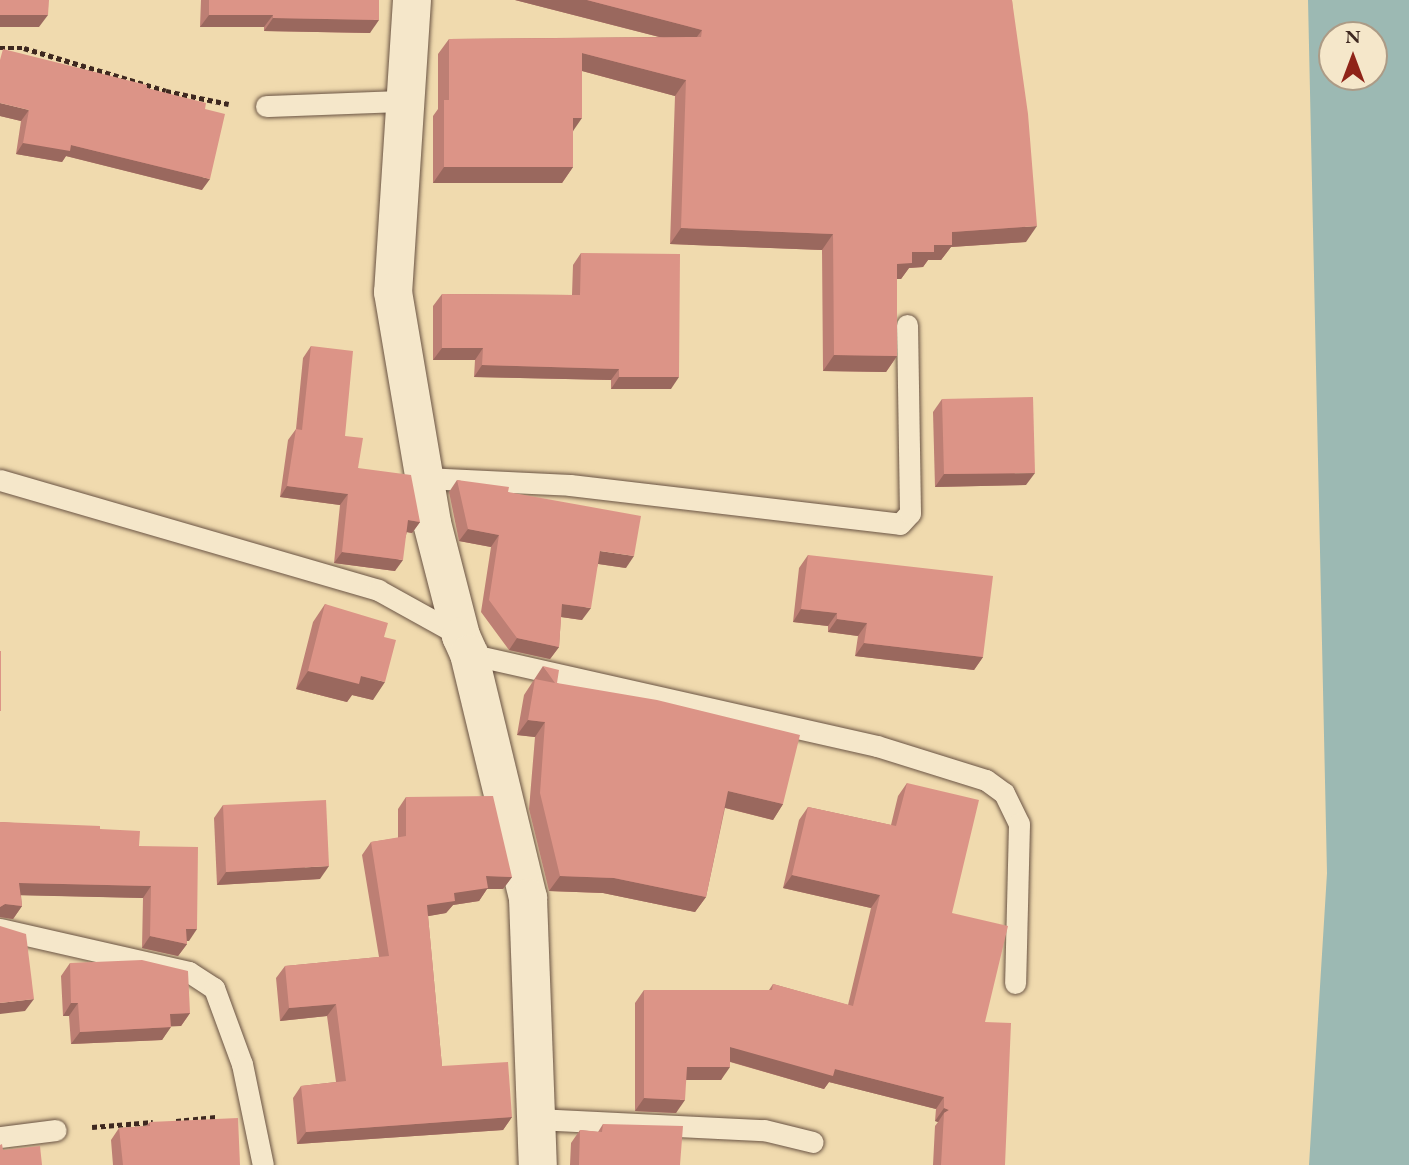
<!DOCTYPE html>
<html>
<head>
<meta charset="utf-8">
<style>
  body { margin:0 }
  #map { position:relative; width:1409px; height:1165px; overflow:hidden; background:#f0daae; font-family:"EB Garamond",serif }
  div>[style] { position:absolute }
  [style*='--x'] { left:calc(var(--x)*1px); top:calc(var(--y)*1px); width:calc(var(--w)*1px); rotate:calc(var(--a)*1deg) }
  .water>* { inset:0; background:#9cb9b3 }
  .path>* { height:4.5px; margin-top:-2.25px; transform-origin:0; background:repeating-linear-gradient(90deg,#3e2820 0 5px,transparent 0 8.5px) }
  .roads { filter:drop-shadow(0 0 2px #6a5444) drop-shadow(0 0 2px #6a5444) }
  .service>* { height:21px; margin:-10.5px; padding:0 10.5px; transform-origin:10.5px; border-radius:10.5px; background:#f5e7ca }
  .minor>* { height:38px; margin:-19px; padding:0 19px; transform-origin:19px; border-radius:19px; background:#f5e7ca }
  .wall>* { inset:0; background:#bd7f74 }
  .shaded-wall>* { inset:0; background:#9a685e }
  .building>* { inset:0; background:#dc9487 }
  span { translate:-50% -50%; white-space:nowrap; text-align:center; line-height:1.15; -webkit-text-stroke:5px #f5e7ca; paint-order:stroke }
  .north { position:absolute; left:1318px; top:21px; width:70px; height:70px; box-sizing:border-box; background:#f5e7ca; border:2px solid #ac9b86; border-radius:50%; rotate:0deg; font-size:19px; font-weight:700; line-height:28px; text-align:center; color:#3e2820 }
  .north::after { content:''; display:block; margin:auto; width:24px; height:32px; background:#8f2418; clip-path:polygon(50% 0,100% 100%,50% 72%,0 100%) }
</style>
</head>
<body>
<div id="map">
  <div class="water">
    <div style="clip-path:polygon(evenodd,1308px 0,1409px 0,1409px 1165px,1309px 1165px,1327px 873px,1308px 0,1374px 35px,1374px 77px,1332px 77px,1332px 35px,1374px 35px)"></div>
  </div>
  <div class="path">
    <div style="--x:0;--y:48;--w:24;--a:0"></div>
    <div style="--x:24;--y:48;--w:148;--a:16.8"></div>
    <div style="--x:166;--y:91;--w:64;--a:11.7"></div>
    <div style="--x:176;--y:1121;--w:40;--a:-5.7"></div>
    <div style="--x:92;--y:1127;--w:61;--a:-4.7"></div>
  </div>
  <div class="roads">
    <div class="service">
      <div style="--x:266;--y:106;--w:137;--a:-2.1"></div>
      <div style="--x:424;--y:478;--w:146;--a:2.7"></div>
      <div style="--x:570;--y:485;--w:332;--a:6.7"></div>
      <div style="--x:900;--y:524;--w:15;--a:-48"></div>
      <div style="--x:910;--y:513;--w:188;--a:-90.9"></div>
      <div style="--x:0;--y:480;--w:394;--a:16.2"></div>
      <div style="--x:378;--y:590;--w:95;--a:29"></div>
      <div style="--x:469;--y:654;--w:418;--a:12.7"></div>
      <div style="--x:877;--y:746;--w:114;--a:17.3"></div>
      <div style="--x:986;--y:780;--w:22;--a:36"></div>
      <div style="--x:1004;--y:793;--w:34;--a:64"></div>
      <div style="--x:1019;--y:824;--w:159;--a:91.4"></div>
      <div style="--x:0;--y:929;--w:194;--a:12.8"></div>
      <div style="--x:189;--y:972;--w:30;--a:33"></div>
      <div style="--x:214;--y:988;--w:81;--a:69.8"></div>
      <div style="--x:242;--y:1064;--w:103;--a:78.3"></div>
      <div style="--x:536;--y:1119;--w:228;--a:2.8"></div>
      <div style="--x:764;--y:1130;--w:50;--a:13.8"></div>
      <div style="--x:0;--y:1137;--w:56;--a:-7.1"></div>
    </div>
    <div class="minor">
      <div style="--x:412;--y:0;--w:293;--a:93.7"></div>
      <div style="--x:393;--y:292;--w:234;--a:80.4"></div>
      <div style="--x:432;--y:523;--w:117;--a:75.6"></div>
      <div style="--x:461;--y:636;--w:20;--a:66"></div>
      <div style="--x:469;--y:654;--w:251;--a:76.4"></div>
      <div style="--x:528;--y:898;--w:267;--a:87.9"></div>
    </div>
  </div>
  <div class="wall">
    <div style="clip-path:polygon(201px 0,379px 0,370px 33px,264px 31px,264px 27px,200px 27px)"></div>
    <div style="clip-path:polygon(515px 0,1012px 0,1026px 242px,951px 247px,941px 260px,928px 260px,923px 267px,909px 268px,901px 279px,897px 279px,897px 356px,886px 372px,823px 371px,822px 250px,670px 244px,675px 96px,582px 71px,573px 132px,573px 167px,562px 183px,433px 183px,433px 116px,438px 109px,438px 54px,449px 39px,659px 37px)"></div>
    <div style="clip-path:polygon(147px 88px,205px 109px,202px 190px,66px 156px,62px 162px,16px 154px,21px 121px,0 116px)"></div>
    <div style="clip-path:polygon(581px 253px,671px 389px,611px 389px,611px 380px,474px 377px,475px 360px,433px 360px,433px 306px,442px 294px,572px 295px,573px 265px)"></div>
    <div style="clip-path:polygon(311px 346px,345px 436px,358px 468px,420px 522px,412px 533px,407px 532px,395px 571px,334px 563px,340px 505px,280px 497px,288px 440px,296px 429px,303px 358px)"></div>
    <div style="clip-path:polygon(942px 399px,1026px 485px,935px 487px,933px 412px)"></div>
    <div style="clip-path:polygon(457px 480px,508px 492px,626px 568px,598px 564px,582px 620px,561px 617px,559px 647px,550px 659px,509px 650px,481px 612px,491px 547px,459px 541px,449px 492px)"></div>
    <div style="clip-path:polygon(808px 555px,983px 657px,974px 670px,855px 656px,858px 636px,828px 632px,828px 626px,793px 622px,799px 568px)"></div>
    <div style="clip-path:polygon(325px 604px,384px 637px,373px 700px,352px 695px,347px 702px,296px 689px,313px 622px)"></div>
    <div style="clip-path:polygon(543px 666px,557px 683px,783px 804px,773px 820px,725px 808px,706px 897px,695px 912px,603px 893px,549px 891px,529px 809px,535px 737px,517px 735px,524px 695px)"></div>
    <div style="clip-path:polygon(907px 783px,952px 913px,985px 1022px,1005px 1165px,933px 1165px,935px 1126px,938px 1122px,935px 1121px,936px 1109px,829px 1082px,824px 1089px,730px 1062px,721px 1080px,686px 1080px,676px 1113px,635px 1111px,635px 1003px,644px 990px,769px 990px,773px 984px,848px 1005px,871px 908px,783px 888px,799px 820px,808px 807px,891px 825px,898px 796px)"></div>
    <div style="clip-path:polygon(406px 797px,512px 877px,503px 889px,487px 889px,479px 901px,453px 905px,446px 913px,428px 916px,442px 1066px,512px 1117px,503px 1130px,297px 1144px,293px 1098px,301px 1086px,336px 1082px,327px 1016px,280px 1021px,276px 978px,285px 966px,379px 957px,362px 855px,371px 842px,398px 838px,398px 809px)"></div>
    <div style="clip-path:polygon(223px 805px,320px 879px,217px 885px,214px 818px)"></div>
    <div style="clip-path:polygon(0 822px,100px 829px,139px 846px,189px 941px,187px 941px,187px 944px,178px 956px,142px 948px,143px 898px,21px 895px,22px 906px,13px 919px,0 917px)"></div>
    <div style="clip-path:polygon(70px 963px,190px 1013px,181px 1026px,171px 1026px,162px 1040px,71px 1044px,69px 1016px,63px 1016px,61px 976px)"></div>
    <div style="clip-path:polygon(150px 1122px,240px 1165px,113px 1165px,111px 1140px,119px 1128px,146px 1126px)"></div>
    <div style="clip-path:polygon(603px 1124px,680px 1165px,570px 1165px,571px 1143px,580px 1130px,598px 1132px)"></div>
  </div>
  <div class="shaded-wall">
    <div style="clip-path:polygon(515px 0,587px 0,702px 30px,691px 45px)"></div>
    <div style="clip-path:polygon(0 15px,48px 15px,39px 27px,0 27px)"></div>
    <div style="clip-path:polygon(209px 15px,273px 15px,264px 27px,200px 27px)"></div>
    <div style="clip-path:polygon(273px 18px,379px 20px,370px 33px,264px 31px)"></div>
    <div style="clip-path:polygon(582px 53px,686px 80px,675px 96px,571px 68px)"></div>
    <div style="clip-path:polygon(0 103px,29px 110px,21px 121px,0 116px)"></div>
    <div style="clip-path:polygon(573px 118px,582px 118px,571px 134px)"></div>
    <div style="clip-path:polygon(23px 143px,71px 145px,210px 179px,202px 190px,66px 156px,62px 162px,16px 154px)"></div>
    <div style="clip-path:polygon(444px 167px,573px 167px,562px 183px,433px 183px)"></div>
    <div style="clip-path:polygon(1037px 226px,1026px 242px,951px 247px,941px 260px,928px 260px,923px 267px,909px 268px,901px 279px,886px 279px,897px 264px,912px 252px,934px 245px,952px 232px)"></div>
    <div style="clip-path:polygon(681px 228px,833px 234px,822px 250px,670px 244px)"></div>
    <div style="clip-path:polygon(442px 348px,483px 348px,475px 360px,433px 360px)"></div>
    <div style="clip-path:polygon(834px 355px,897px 356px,886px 372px,823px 371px)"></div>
    <div style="clip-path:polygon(482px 365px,619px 369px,611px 380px,474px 377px)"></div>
    <div style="clip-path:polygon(619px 377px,679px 377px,671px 389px,611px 389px)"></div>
    <div style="clip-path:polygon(1035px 473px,1026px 485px,935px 487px,944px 474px)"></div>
    <div style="clip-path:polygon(287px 486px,348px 494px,340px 505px,280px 497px)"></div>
    <div style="clip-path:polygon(408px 520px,420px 522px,412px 533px,400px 531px)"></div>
    <div style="clip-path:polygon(468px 529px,499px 535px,491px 547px,459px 541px)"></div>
    <div style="clip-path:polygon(600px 551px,634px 556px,626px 568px,592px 563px)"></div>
    <div style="clip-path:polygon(342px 552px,403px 560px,395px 571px,334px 563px)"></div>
    <div style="clip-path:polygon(562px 604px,591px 608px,582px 620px,554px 616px)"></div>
    <div style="clip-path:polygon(801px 609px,837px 613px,828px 626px,793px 622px)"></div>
    <div style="clip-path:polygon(837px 619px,867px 623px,858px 636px,828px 632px)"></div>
    <div style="clip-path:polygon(517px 638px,559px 647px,550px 659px,509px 650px)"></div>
    <div style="clip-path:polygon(864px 643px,983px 657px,974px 670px,855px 656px)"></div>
    <div style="clip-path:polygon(308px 671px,361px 676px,385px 682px,373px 700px,352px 695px,347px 702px,296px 689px)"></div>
    <div style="clip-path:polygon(528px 720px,545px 722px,535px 737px,517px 735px)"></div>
    <div style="clip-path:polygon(728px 791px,783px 804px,773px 820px,718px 806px)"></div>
    <div style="clip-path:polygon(329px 866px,320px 879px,217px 885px,226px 872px)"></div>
    <div style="clip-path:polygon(792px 875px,880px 895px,871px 908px,783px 888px)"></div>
    <div style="clip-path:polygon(486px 876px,512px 877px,503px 889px,487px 889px,479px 901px,453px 905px,446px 913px,418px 918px,427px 905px,454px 893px)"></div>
    <div style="clip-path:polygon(560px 876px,614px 878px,706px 897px,695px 912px,603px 893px,549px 891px)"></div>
    <div style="clip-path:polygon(19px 883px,151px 886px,143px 898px,10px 895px)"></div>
    <div style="clip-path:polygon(5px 904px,22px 906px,13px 919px,0 917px,0 907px)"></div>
    <div style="clip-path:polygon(186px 929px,197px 929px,189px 941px,178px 941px)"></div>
    <div style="clip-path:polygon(150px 936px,187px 944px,178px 956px,142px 948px)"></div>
    <div style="clip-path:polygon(34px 999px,25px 1011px,0 1014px,0 1003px)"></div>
    <div style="clip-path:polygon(71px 1003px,78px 1003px,69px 1016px,63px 1016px)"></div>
    <div style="clip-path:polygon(336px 1004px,327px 1016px,280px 1021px,289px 1008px)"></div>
    <div style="clip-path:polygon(190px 1013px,181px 1026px,161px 1027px,170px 1014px)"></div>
    <div style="clip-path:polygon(171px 1027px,162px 1040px,71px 1044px,80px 1032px)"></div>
    <div style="clip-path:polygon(730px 1047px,835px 1069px,944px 1097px,936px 1109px,829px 1082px,824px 1089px,721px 1059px)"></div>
    <div style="clip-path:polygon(687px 1067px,730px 1067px,721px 1080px,678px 1080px)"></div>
    <div style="clip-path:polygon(644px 1098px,685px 1100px,676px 1113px,635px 1111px)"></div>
    <div style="clip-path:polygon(944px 1108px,949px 1110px,944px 1113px,938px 1122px,935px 1121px)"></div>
    <div style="clip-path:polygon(512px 1117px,503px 1130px,297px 1144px,306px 1132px)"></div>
  </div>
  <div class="building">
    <div style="clip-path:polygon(0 0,49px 0,48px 15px,0 15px)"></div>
    <div style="clip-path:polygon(209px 0,379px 0,379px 20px,273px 18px,273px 15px,209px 15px)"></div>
    <div style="clip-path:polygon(587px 0,1012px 0,1028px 114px,1037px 226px,952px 232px,952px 245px,934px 245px,934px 252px,912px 252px,912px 263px,897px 264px,897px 356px,834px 355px,833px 234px,681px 228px,686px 80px,582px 53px,582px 118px,573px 118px,573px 167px,444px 167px,444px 100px,449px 100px,449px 39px,701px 37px,702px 30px)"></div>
    <div style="clip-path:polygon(3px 49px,147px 85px,147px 88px,206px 103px,205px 109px,225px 114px,210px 179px,71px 145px,70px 151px,23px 143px,29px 110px,0 103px,0 60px)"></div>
    <div style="clip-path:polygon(581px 253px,680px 254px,679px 377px,619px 377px,619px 369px,482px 365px,483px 348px,442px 348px,442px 294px,580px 295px)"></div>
    <div style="clip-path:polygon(311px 346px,353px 351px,345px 436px,363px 438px,358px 468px,411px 475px,420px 522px,408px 520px,403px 560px,342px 552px,348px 494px,287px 486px,296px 429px,302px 430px)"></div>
    <div style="clip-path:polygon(1033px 397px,1035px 473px,944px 474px,942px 399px)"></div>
    <div style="clip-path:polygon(457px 480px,509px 487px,508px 492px,641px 516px,634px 556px,600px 551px,591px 608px,562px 604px,559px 647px,517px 638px,489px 600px,499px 535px,468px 529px)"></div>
    <div style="clip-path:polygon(808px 555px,993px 576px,983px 657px,864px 643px,867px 623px,837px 619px,837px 613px,801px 609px)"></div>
    <div style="clip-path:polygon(325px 604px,388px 623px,384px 637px,396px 640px,385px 682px,361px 676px,359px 684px,308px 671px)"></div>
    <div style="clip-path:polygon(0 651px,1px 651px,1px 711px,0 711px)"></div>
    <div style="clip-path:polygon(543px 666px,559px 670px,557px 683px,657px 700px,800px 735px,783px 804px,728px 791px,706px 897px,614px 878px,560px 876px,540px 793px,545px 722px,528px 720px,535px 679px,555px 683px)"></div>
    <div style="clip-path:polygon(907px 783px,979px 800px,952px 913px,1008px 926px,985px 1022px,1011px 1023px,1005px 1165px,941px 1165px,944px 1113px,949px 1110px,944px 1108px,944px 1097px,835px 1069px,833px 1076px,730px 1047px,730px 1067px,687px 1067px,685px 1100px,644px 1098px,644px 990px,772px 990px,773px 984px,853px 1006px,880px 895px,792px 875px,808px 807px,896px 826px)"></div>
    <div style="clip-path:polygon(493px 796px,512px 877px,486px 876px,488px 888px,454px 893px,455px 901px,427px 905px,442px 1066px,508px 1062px,512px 1117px,306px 1132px,301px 1086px,346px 1081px,336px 1004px,289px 1008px,285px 966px,389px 956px,371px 842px,406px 836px,406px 797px)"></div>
    <div style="clip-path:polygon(326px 800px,329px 866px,226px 872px,223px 805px)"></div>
    <div style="clip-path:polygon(0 822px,100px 826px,100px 829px,140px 831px,139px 846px,198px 847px,197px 929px,186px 929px,187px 944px,150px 936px,151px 886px,19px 883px,22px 906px,5px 904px,0 907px)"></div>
    <div style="clip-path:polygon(0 926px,26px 934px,34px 999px,0 1003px)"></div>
    <div style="clip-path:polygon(142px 960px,188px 971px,190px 1013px,170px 1014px,171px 1027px,80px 1032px,78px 1003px,71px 1003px,70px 963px)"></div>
    <div style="clip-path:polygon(238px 1118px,240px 1165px,123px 1165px,119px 1128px,150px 1126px,150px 1122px)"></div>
    <div style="clip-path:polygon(603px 1124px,683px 1126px,680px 1165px,579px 1165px,580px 1130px,602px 1132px)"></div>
    <div style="clip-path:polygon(2px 1144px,3px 1150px,40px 1146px,42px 1165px,0 1165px,0 1145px)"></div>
  </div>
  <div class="north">N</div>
</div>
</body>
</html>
